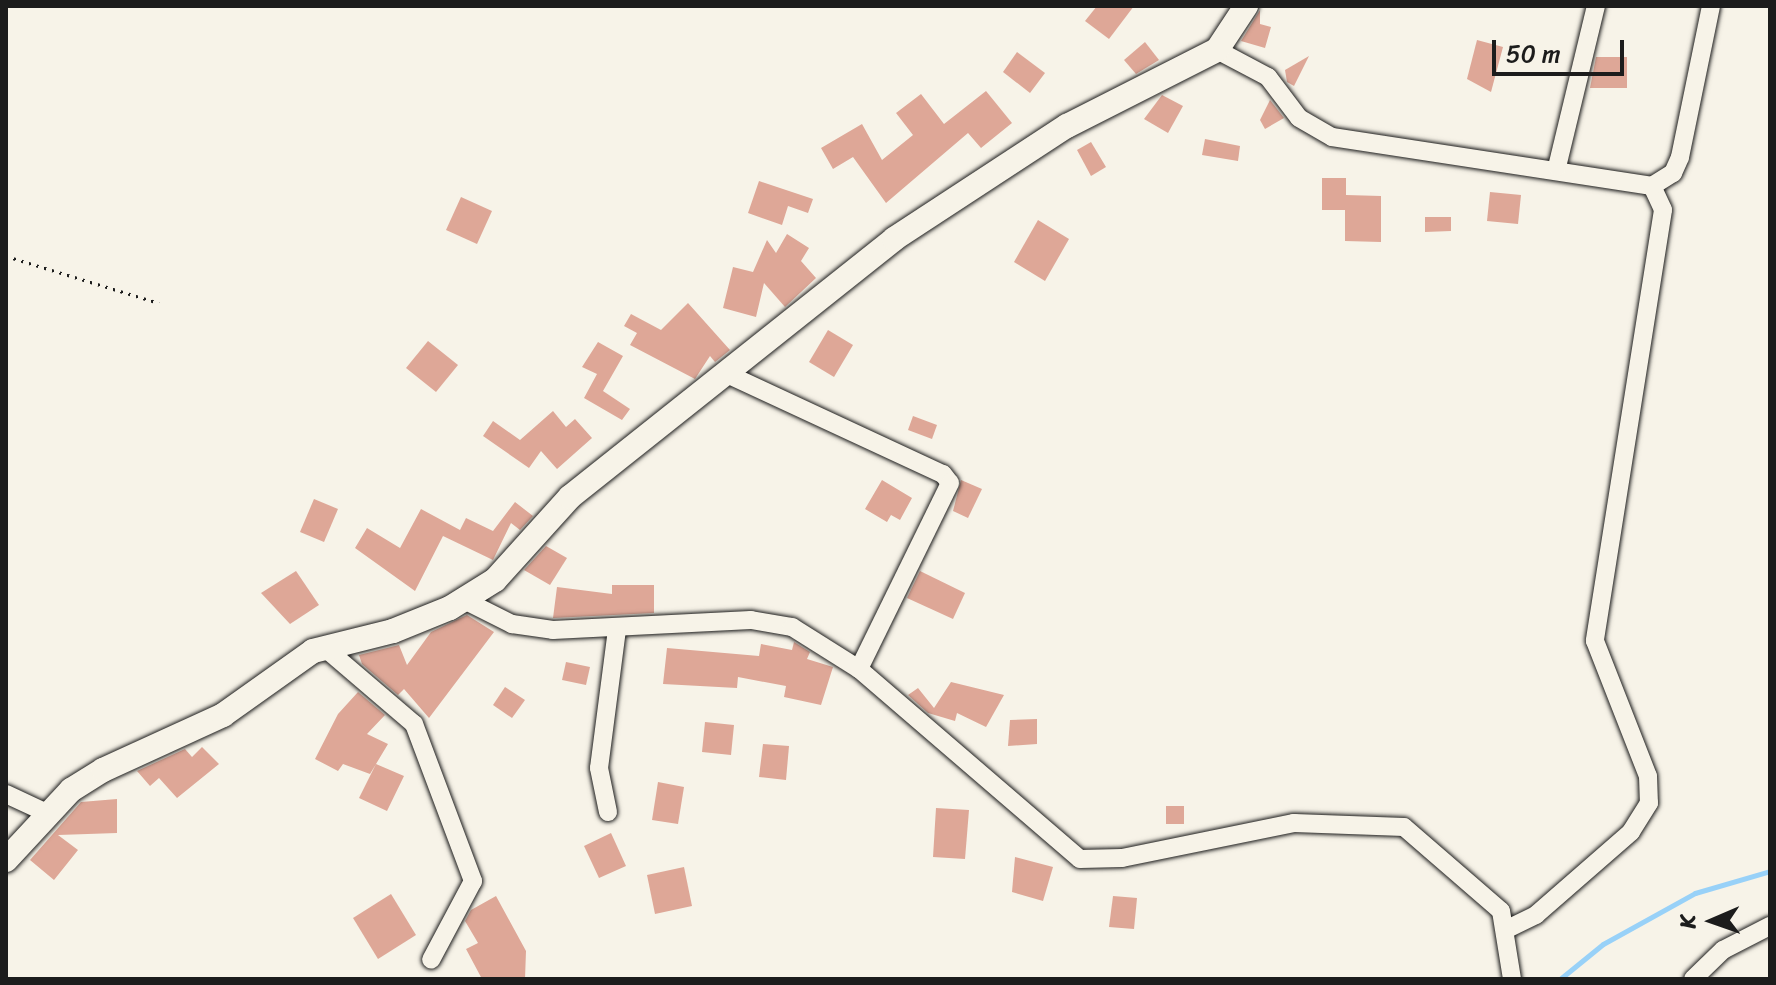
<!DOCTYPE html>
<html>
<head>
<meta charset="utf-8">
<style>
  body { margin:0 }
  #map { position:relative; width:1776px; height:985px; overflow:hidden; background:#f7f3e8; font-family:Sriracha,sans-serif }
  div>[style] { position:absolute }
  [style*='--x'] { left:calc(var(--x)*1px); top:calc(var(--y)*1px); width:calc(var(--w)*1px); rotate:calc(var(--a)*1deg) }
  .stream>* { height:5px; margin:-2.5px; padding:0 2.5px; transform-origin:2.5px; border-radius:2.5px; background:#98d1f8 }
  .building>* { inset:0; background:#dea797 }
  .path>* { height:3px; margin-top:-1.5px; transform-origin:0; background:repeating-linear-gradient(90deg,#1c1c1c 0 2px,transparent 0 8px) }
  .roads { filter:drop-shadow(0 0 2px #1c1c1c) drop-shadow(0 0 2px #1c1c1c) }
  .street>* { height:18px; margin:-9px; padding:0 9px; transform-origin:9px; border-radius:9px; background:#f7f3e8 }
  .secondary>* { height:24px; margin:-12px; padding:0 12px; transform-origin:12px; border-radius:12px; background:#f7f3e8 }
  span { translate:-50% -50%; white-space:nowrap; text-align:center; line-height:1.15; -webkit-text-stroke:7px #f7f3e8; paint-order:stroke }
  .frame { position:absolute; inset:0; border:8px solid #1c1c1c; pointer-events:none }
  .north { position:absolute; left:1672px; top:881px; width:80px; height:80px; -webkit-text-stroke:6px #f7f3e8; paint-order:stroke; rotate:268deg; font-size:22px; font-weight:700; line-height:32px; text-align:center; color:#1c1c1c }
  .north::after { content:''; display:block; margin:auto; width:28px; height:36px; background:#1c1c1c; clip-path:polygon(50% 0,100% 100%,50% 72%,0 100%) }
  .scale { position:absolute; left:1492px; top:40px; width:132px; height:36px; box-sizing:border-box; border:4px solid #1c1c1c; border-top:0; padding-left:10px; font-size:24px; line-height:28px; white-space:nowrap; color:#1c1c1c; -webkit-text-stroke:6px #f7f3e8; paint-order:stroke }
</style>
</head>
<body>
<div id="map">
  <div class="stream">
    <div style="--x:1560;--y:979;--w:55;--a:-39.1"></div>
    <div style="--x:1603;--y:944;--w:105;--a:-29"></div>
    <div style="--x:1695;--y:893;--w:78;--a:-16.3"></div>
  </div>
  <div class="building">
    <div style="clip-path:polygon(1097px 6px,1134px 6px,1109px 39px,1085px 21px)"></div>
    <div style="clip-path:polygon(1260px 10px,1260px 24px,1271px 27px,1265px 48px,1241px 41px)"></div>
    <div style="clip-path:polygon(1477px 40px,1503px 47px,1491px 92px,1467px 79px)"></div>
    <div style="clip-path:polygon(1145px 42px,1159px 60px,1136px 74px,1124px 60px)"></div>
    <div style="clip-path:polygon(1017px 52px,1045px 73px,1030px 93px,1003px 72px)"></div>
    <div style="clip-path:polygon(1309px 56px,1294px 86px,1287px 82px,1285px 70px)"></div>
    <div style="clip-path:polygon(1596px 57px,1627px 57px,1627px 88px,1590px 88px)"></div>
    <div style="clip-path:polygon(986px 91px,1012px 123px,981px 148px,968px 133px,886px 203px,853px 157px,833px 169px,821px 148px,862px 124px,882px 160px,913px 135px,896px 113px,921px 94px,944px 124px)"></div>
    <div style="clip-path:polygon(1162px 95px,1183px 106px,1168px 133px,1144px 119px)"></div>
    <div style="clip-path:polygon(1270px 100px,1284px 118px,1265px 129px,1260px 120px)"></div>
    <div style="clip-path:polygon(1205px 139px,1240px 146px,1238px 161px,1202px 155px)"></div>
    <div style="clip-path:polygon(1091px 142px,1106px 167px,1091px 176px,1077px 150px)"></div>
    <div style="clip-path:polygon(1322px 178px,1346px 178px,1346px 195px,1381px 196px,1381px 242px,1345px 241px,1345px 210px,1322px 210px)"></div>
    <div style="clip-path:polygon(759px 181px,813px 199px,808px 213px,788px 206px,782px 225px,748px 213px)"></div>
    <div style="clip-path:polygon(1490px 192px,1521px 195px,1518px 224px,1487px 221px)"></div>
    <div style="clip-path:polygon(461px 197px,492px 211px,477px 244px,446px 230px)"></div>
    <div style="clip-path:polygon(1425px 217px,1451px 217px,1451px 231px,1425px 232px)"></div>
    <div style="clip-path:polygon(1038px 220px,1069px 239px,1045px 281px,1014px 262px)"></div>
    <div style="clip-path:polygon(787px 234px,809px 248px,801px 261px,816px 278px,785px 307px,764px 283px,756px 317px,723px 308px,733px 267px,753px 272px,767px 240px,776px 253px)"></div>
    <div style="clip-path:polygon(688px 303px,730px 350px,715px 362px,710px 356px,695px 379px,630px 345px,637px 333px,624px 326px,631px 314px,661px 330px)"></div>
    <div style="clip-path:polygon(828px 330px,853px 345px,834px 377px,809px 362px)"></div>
    <div style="clip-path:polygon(428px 341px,458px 365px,436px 392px,406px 368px)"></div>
    <div style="clip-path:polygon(598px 342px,623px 356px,603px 391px,630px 409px,622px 420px,584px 398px,597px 374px,582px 367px)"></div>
    <div style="clip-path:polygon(553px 411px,566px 427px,575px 419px,592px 438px,557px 469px,541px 451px,529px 468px,483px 436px,493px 421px,520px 440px)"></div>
    <div style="clip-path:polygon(913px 416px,937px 425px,932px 439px,908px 430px)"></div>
    <div style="clip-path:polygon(882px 480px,912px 498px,900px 520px,891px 515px,887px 522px,865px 509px)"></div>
    <div style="clip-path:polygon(961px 480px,982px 489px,968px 518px,953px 511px)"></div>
    <div style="clip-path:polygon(314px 499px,338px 509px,324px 542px,300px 532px)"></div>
    <div style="clip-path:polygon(515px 502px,533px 516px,520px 530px,511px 523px,493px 560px,443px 536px,415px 591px,355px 548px,367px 528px,400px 548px,421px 509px,460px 530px,466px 518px,493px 531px)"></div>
    <div style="clip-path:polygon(546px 546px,567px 558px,550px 585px,524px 570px)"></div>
    <div style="clip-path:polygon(296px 571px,319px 605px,290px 624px,261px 593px)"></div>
    <div style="clip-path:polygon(920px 571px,965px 593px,953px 619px,907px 598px)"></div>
    <div style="clip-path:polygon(612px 585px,654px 585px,654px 613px,553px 618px,557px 587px,612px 594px)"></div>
    <div style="clip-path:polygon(467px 615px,494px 632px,429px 718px,404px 689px,398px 695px,362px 664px,359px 655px,399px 645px,407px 665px,431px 632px)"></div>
    <div style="clip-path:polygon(794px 642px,810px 652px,807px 659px,833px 667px,821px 705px,784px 697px,786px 686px,738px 677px,737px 688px,663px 684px,667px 648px,759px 656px,761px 644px,792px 650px)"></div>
    <div style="clip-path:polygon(566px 662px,590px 667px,586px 685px,562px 680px)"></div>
    <div style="clip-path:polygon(951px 682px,1004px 695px,986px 727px,957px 713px,955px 721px,928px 713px,908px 695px,918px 688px,934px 708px)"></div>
    <div style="clip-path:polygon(505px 687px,525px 700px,512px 718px,493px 705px)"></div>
    <div style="clip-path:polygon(358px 692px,385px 715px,367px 734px,388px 744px,376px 764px,404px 776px,387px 811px,359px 798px,376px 764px,370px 774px,343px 764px,338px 771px,315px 759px,338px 714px)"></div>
    <div style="clip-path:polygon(1037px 719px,1037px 744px,1008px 746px,1010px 720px)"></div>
    <div style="clip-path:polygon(705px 722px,734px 725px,731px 755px,702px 752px)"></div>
    <div style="clip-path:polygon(763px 744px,789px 746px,786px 780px,759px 777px)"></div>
    <div style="clip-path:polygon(202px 747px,219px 764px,177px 798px,159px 778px,150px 786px,137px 771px,185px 749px,192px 757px)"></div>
    <div style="clip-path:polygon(658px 782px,684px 787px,678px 824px,652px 820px)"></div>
    <div style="clip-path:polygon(117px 799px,117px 833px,58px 835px,78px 850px,54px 880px,30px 860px,81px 802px)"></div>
    <div style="clip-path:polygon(1166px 806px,1184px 806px,1184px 824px,1166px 824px)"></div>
    <div style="clip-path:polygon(936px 808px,969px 810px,965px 859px,933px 857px)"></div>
    <div style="clip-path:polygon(611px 833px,626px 866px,599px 878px,584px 846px)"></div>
    <div style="clip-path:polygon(1015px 857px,1053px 867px,1043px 901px,1012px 892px)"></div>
    <div style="clip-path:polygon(684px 867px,692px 906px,655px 914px,647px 875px)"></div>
    <div style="clip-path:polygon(391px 894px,416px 935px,378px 959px,353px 918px)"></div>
    <div style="clip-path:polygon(496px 896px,526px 951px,525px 979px,482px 979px,466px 949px,478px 943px,465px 921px,471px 910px)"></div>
    <div style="clip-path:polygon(1113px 896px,1137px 898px,1134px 929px,1109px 927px)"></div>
  </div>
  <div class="path">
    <div style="--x:6;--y:256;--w:160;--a:17.1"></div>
  </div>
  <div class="roads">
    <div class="street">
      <div style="--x:1217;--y:50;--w:58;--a:27.9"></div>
      <div style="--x:1268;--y:77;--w:51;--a:52.9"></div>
      <div style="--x:1299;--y:118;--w:38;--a:30"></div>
      <div style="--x:1332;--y:137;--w:324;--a:8.7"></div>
      <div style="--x:1652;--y:186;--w:26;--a:65"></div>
      <div style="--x:1663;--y:210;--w:436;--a:99"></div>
      <div style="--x:1595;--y:641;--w:145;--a:68.6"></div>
      <div style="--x:1648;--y:776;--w:27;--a:88"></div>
      <div style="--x:1649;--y:803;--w:34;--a:122"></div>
      <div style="--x:1631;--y:832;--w:126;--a:138.9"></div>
      <div style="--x:1536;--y:915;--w:32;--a:154"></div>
      <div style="--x:1557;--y:167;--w:166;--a:-76.4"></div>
      <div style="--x:1652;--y:186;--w:25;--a:-32"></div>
      <div style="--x:1673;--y:173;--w:17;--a:-66"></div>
      <div style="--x:1680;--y:157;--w:154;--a:-78.4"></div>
      <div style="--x:725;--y:373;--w:240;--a:24.9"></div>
      <div style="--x:943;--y:474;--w:11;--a:52"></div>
      <div style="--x:950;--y:483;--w:207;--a:116.1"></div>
      <div style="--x:464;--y:600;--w:54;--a:26.6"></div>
      <div style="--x:512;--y:624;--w:41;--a:8.3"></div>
      <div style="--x:553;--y:630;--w:198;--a:-2.9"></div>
      <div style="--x:751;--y:620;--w:42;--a:9.7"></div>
      <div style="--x:792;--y:627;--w:79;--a:32.1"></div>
      <div style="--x:859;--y:669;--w:291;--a:40.7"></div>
      <div style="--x:1080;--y:859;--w:42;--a:-1.4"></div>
      <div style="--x:1122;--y:858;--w:176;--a:-11.5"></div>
      <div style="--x:1294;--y:823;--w:110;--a:2.1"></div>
      <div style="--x:1404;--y:827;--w:128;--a:40.9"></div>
      <div style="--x:1501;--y:911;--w:69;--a:80.8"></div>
      <div style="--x:325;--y:648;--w:117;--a:40.5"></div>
      <div style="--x:414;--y:724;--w:168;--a:69.4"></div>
      <div style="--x:473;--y:881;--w:89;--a:118"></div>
      <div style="--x:6;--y:794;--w:47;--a:24.9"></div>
      <div style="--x:608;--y:812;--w:45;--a:-101.6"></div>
      <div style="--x:599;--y:768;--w:140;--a:-82.6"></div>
      <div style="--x:1693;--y:979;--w:42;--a:-44"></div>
      <div style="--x:1723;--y:950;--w:53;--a:-27.1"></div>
    </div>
    <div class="secondary">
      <div style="--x:6;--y:860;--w:96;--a:-47.1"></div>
      <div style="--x:71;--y:790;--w:38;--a:-32"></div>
      <div style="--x:103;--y:770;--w:132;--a:-24.6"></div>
      <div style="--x:223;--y:715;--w:110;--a:-35.4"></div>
      <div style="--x:313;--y:651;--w:82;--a:-14"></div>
      <div style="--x:393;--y:631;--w:61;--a:-22"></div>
      <div style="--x:450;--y:608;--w:53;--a:-31.9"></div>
      <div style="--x:495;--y:580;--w:112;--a:-47.9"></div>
      <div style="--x:570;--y:497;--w:414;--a:-38.5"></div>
      <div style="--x:894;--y:239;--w:207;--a:-33.2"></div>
      <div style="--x:1067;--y:126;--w:168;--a:-26.9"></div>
      <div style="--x:1217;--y:50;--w:53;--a:-56.6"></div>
    </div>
  </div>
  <div class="frame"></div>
  <div class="north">K</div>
  <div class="scale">50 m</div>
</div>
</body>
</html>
